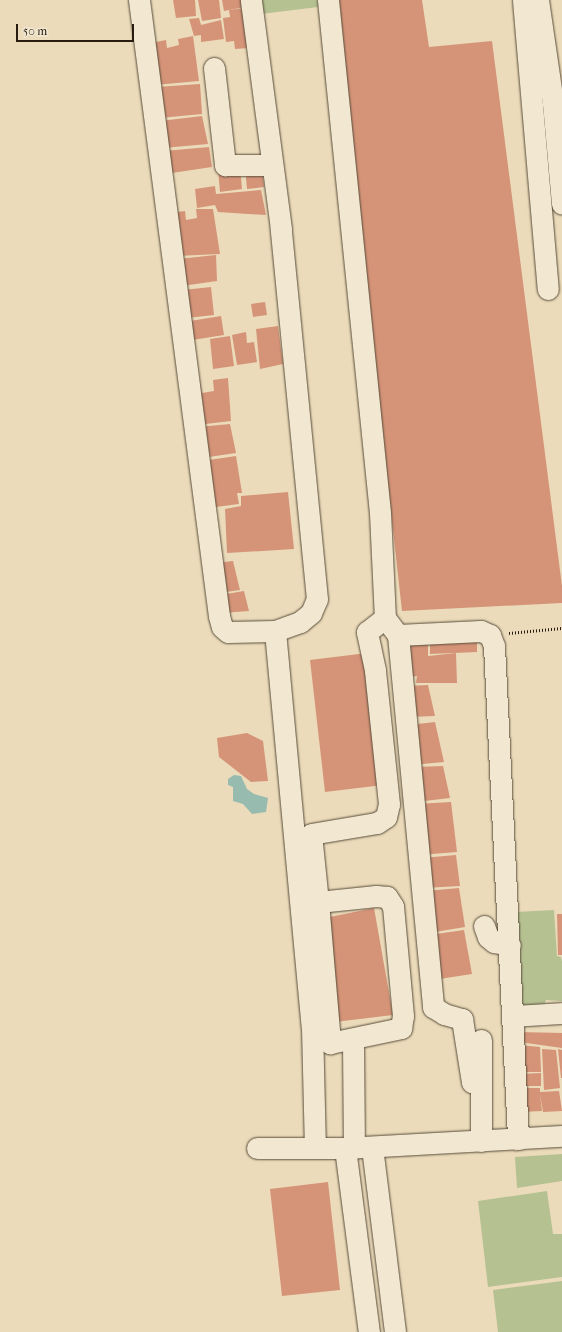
<!DOCTYPE html>
<html>
<head>
<meta charset="utf-8">
<style>
  body { margin:0 }
  #map { position:relative; width:562px; height:1332px; overflow:hidden; background:#ebdbba; font-family:"IM FELL French Canon",serif }
  div>[style] { position:absolute }
  [style*='--x'] { left:calc(var(--x)*1px); top:calc(var(--y)*1px); width:calc(var(--w)*1px); rotate:calc(var(--a)*1deg) }
  .green>* { inset:0; background:#b6c191 }
  .water>* { inset:0; background:#98bbaf }
  .building>* { inset:0; background:#d59478 }
  .path>* { height:2.5px; margin-top:-1.25px; transform-origin:0; background:repeating-linear-gradient(90deg,#271c0f 0 1px,transparent 0 3px) }
  .roads { filter:drop-shadow(0 0 1px #584c3a) drop-shadow(0 0 1px #584c3a) }
  .minor>* { height:21px; margin:-10.5px; padding:0 10.5px; transform-origin:10.5px; border-radius:10.5px; background:#f2e8d2 }
  span { translate:-50% -50%; white-space:nowrap; text-align:center; line-height:1.15; -webkit-text-stroke:3.5px #f2e8d2; paint-order:stroke }
  .scale { position:absolute; left:16px; top:24px; width:118px; height:18px; box-sizing:border-box; border:2px solid #271c0f; border-top:0; padding-left:5px; font-size:12px; line-height:14px; white-space:nowrap; color:#271c0f; -webkit-text-stroke:3px #f2e8d2; paint-order:stroke }
</style>
</head>
<body>
<div id="map">
  <div class="green">
    <div style="clip-path:polygon(258px 0,317px 0,318px 7px,261px 14px)"></div>
    <div style="clip-path:polygon(554px 910px,557px 956px,561px 957px,562px 961px,562px 1001px,546px 1000px,544px 1006px,522px 1005px,522px 992px,518px 991px,515px 912px)"></div>
    <div style="clip-path:polygon(562px 1154px,562px 1181px,517px 1188px,515px 1157px)"></div>
    <div style="clip-path:polygon(547px 1191px,553px 1234px,562px 1234px,562px 1277px,488px 1287px,478px 1201px)"></div>
    <div style="clip-path:polygon(562px 1281px,562px 1332px,498px 1332px,493px 1290px)"></div>
  </div>
  <div class="water">
    <div style="clip-path:polygon(234px 775px,241px 776px,247px 789px,254px 794px,268px 798px,266px 812px,252px 814px,243px 804px,233px 801px,233px 787px,228px 785px,228px 779px)"></div>
  </div>
  <div class="building">
    <div style="clip-path:polygon(173px 0,195px 0,196px 16px,176px 18px)"></div>
    <div style="clip-path:polygon(198px 0,219px 0,221px 18px,202px 21px)"></div>
    <div style="clip-path:polygon(222px 0,244px 0,245px 7px,224px 11px)"></div>
    <div style="clip-path:polygon(334px 0,422px 0,429px 47px,492px 41px,562px 586px,562px 603px,402px 611px)"></div>
    <div style="clip-path:polygon(244px 8px,249px 48px,235px 49px,234px 41px,226px 42px,223px 18px,230px 17px,229px 10px)"></div>
    <div style="clip-path:polygon(199px 18px,201px 25px,221px 20px,224px 39px,201px 42px,201px 35px,194px 36px,189px 19px)"></div>
    <div style="clip-path:polygon(193px 36px,199px 81px,155px 85px,151px 43px,166px 40px,167px 48px,179px 45px,178px 39px)"></div>
    <div style="clip-path:polygon(200px 84px,202px 114px,160px 118px,157px 87px)"></div>
    <div style="clip-path:polygon(202px 116px,208px 144px,163px 148px,160px 121px)"></div>
    <div style="clip-path:polygon(209px 147px,212px 167px,165px 174px,164px 151px)"></div>
    <div style="clip-path:polygon(240px 167px,242px 189px,220px 192px,218px 169px)"></div>
    <div style="clip-path:polygon(245px 167px,262px 167px,264px 187px,247px 189px)"></div>
    <div style="clip-path:polygon(215px 186px,216px 194px,261px 190px,266px 215px,218px 212px,215px 205px,197px 208px,195px 189px)"></div>
    <div style="clip-path:polygon(196px 209px,213px 209px,220px 254px,176px 256px,170px 213px,185px 211px,186px 220px,197px 218px)"></div>
    <div style="clip-path:polygon(216px 255px,217px 281px,182px 286px,178px 259px)"></div>
    <div style="clip-path:polygon(211px 287px,214px 315px,187px 318px,183px 290px)"></div>
    <div style="clip-path:polygon(265px 302px,267px 315px,253px 317px,251px 304px)"></div>
    <div style="clip-path:polygon(221px 316px,224px 335px,186px 341px,184px 322px)"></div>
    <div style="clip-path:polygon(278px 326px,283px 364px,260px 369px,256px 329px)"></div>
    <div style="clip-path:polygon(246px 332px,247px 343px,254px 342px,257px 362px,237px 365px,232px 335px)"></div>
    <div style="clip-path:polygon(230px 336px,234px 366px,213px 369px,210px 339px)"></div>
    <div style="clip-path:polygon(228px 378px,231px 421px,197px 425px,193px 384px,200px 383px,202px 393px,214px 391px,213px 380px)"></div>
    <div style="clip-path:polygon(230px 424px,236px 453px,202px 458px,198px 427px)"></div>
    <div style="clip-path:polygon(236px 456px,242px 493px,237px 493px,239px 504px,208px 508px,202px 461px)"></div>
    <div style="clip-path:polygon(288px 492px,294px 549px,227px 553px,225px 509px,241px 506px,241px 496px)"></div>
    <div style="clip-path:polygon(233px 561px,240px 590px,219px 593px,215px 563px)"></div>
    <div style="clip-path:polygon(244px 591px,249px 611px,222px 613px,220px 595px)"></div>
    <div style="clip-path:polygon(477px 634px,477px 652px,430px 654px,430px 638px)"></div>
    <div style="clip-path:polygon(428px 636px,428px 656px,456px 653px,457px 683px,416px 683px,417px 676px,405px 678px,402px 638px)"></div>
    <div style="clip-path:polygon(367px 653px,383px 785px,325px 792px,310px 660px)"></div>
    <div style="clip-path:polygon(428px 685px,435px 716px,408px 717px,406px 686px)"></div>
    <div style="clip-path:polygon(435px 722px,444px 762px,412px 765px,409px 725px)"></div>
    <div style="clip-path:polygon(247px 733px,263px 741px,268px 781px,251px 782px,219px 757px,217px 738px)"></div>
    <div style="clip-path:polygon(443px 766px,450px 798px,416px 802px,416px 767px)"></div>
    <div style="clip-path:polygon(451px 802px,457px 852px,420px 855px,417px 804px)"></div>
    <div style="clip-path:polygon(456px 855px,460px 886px,424px 888px,422px 858px)"></div>
    <div style="clip-path:polygon(459px 888px,465px 927px,429px 933px,426px 891px)"></div>
    <div style="clip-path:polygon(374px 908px,393px 1015px,335px 1022px,325px 918px)"></div>
    <div style="clip-path:polygon(557px 914px,562px 914px,562px 955px,558px 955px)"></div>
    <div style="clip-path:polygon(464px 930px,472px 974px,433px 980px,429px 935px)"></div>
    <div style="clip-path:polygon(518px 1032px,562px 1033px,562px 1048px,519px 1042px)"></div>
    <div style="clip-path:polygon(519px 1045px,540px 1047px,541px 1072px,519px 1072px)"></div>
    <div style="clip-path:polygon(542px 1049px,556px 1050px,560px 1088px,544px 1090px)"></div>
    <div style="clip-path:polygon(558px 1049px,562px 1050px,562px 1078px,561px 1078px)"></div>
    <div style="clip-path:polygon(541px 1073px,541px 1086px,521px 1086px,519px 1074px)"></div>
    <div style="clip-path:polygon(520px 1088px,540px 1088px,540px 1092px,559px 1091px,562px 1111px,543px 1112px,540px 1094px,542px 1111px,521px 1112px)"></div>
    <div style="clip-path:polygon(328px 1182px,340px 1290px,282px 1296px,270px 1189px)"></div>
  </div>
  <div class="path">
    <div style="--x:509;--y:633;--w:53;--a:-5.4"></div>
  </div>
  <div class="roads">
    <div class="minor">
      <div style="--x:139;--y:0;--w:621;--a:82.6"></div>
      <div style="--x:219;--y:616;--w:11;--a:75"></div>
      <div style="--x:222;--y:627;--w:8;--a:40"></div>
      <div style="--x:228;--y:632;--w:47;--a:-1.2"></div>
      <div style="--x:275;--y:631;--w:27;--a:-20"></div>
      <div style="--x:300;--y:622;--w:14;--a:-39"></div>
      <div style="--x:311;--y:613;--w:15;--a:-67"></div>
      <div style="--x:317;--y:599;--w:372;--a:-95.6"></div>
      <div style="--x:281;--y:229;--w:231;--a:-97.5"></div>
      <div style="--x:328;--y:0;--w:516;--a:84.21"></div>
      <div style="--x:380;--y:513;--w:105;--a:87.3"></div>
      <div style="--x:385;--y:618;--w:21;--a:53"></div>
      <div style="--x:398;--y:635;--w:83;--a:-2.8"></div>
      <div style="--x:481;--y:631;--w:10;--a:24"></div>
      <div style="--x:490;--y:635;--w:12;--a:70"></div>
      <div style="--x:494;--y:646;--w:494;--a:87.2"></div>
      <div style="--x:523;--y:0;--w:290;--a:85.1"></div>
      <div style="--x:538;--y:0;--w:104;--a:81.7"></div>
      <div style="--x:553;--y:103;--w:101;--a:84.9"></div>
      <div style="--x:214;--y:68;--w:98;--a:83.5"></div>
      <div style="--x:225;--y:165;--w:47;--a:0"></div>
      <div style="--x:275;--y:631;--w:398;--a:84.7"></div>
      <div style="--x:312;--y:1027;--w:121;--a:88.6"></div>
      <div style="--x:398;--y:635;--w:374;--a:84.6"></div>
      <div style="--x:433;--y:1007;--w:13;--a:32"></div>
      <div style="--x:444;--y:1014;--w:19;--a:16"></div>
      <div style="--x:462;--y:1019;--w:64;--a:81"></div>
      <div style="--x:472;--y:1082;--w:9;--a:18"></div>
      <div style="--x:318;--y:902;--w:142;--a:85.1"></div>
      <div style="--x:330;--y:1043;--w:73;--a:-11.9"></div>
      <div style="--x:401;--y:1028;--w:12;--a:-81"></div>
      <div style="--x:403;--y:1016;--w:110;--a:-95.2"></div>
      <div style="--x:393;--y:906;--w:11;--a:-124"></div>
      <div style="--x:387;--y:897;--w:11;--a:-175"></div>
      <div style="--x:376;--y:896;--w:58;--a:174.1"></div>
      <div style="--x:318;--y:902;--w:68;--a:-95.9"></div>
      <div style="--x:311;--y:834;--w:67;--a:-9.5"></div>
      <div style="--x:377;--y:823;--w:11;--a:-34"></div>
      <div style="--x:386;--y:817;--w:13;--a:-77"></div>
      <div style="--x:389;--y:804;--w:135;--a:-96"></div>
      <div style="--x:375;--y:670;--w:39;--a:-102"></div>
      <div style="--x:367;--y:632;--w:23;--a:-38"></div>
      <div style="--x:484;--y:926;--w:12;--a:70"></div>
      <div style="--x:488;--y:937;--w:8;--a:40"></div>
      <div style="--x:494;--y:942;--w:16;--a:11"></div>
      <div style="--x:513;--y:1016;--w:49;--a:-3.5"></div>
      <div style="--x:353;--y:1040;--w:108;--a:89.5"></div>
      <div style="--x:481;--y:1141;--w:101;--a:-90"></div>
      <div style="--x:372;--y:1147;--w:186;--a:82.9"></div>
      <div style="--x:257;--y:1148;--w:88;--a:0"></div>
      <div style="--x:345;--y:1148;--w:217;--a:-3.2"></div>
      <div style="--x:345;--y:1148;--w:186;--a:82.6"></div>
    </div>
  </div>
  <div class="scale">50 m</div>
</div>
</body>
</html>
